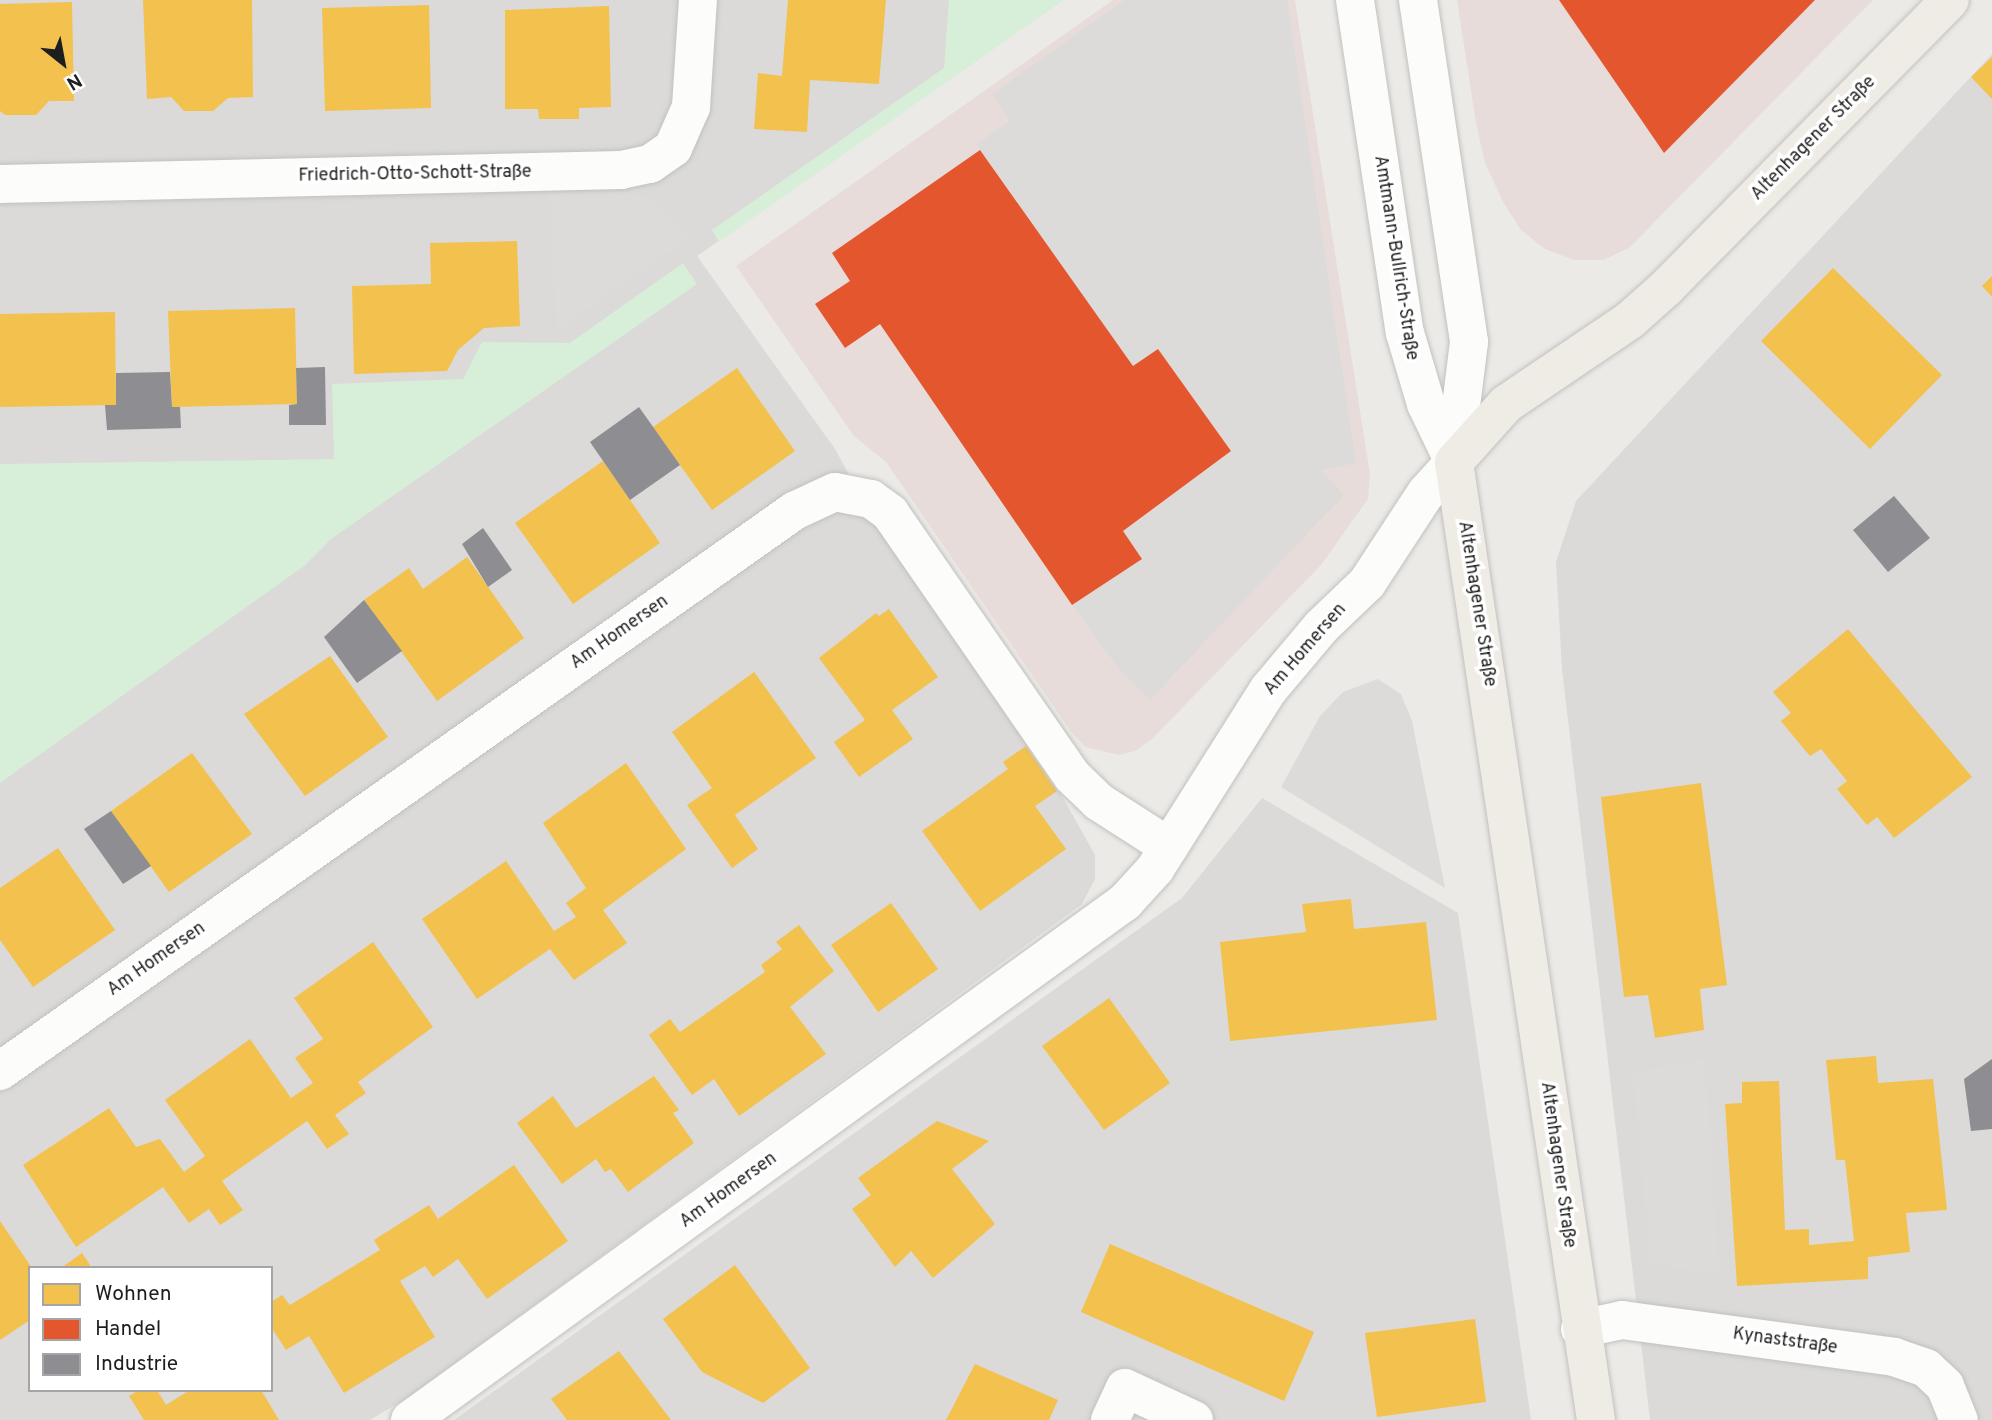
<!DOCTYPE html>
<html>
<head>
<meta charset="utf-8">
<style>
  body { margin:0 }
  #map { position:relative; width:1992px; height:1420px; overflow:hidden; background:#ebeae7; font-family:Overpass,sans-serif }
  div>[style] { position:absolute }
  [style*='--x'] { left:calc(var(--x)*1px); top:calc(var(--y)*1px); width:calc(var(--w)*1px); rotate:calc(var(--a)*1deg) }
  .residential>* { inset:0; background:#dbdad8 }
  .commercial>* { inset:0; background:#e8dcda }
  .park>* { inset:0; background:#d7eed8 }
  .parking>* { inset:0; background:#dcdbda }
  .homes>* { inset:0; background:#f2c14e }
  .shops>* { inset:0; background:#e4572e }
  .industry>* { inset:0; background:#8d8d92 }
  .roads { filter:drop-shadow(0 0 2px #c1c1bf) drop-shadow(0 0 2px #c1c1bf) }
  .minor>* { height:38px; margin:-19px; padding:0 19px; transform-origin:19px; border-radius:19px; background:#fcfcfb }
  .major>* { height:38px; margin:-19px; padding:0 19px; transform-origin:19px; border-radius:19px; background:#efebe5 }
  span { translate:-50% -50%; white-space:nowrap; text-align:center; line-height:1.15; -webkit-text-stroke:7px #fff; paint-order:stroke }
  .street-label { font-size:18px; color:#1e1e1e }
  .legend { position:absolute; left:28px; top:1266px; width:245px; height:126px; box-sizing:border-box; background:#fff; border:2px solid #a5a5a5; margin:0; padding:9px 12px; list-style:none; font-size:21px; color:#1e1e1e }
  .legend li { display:flex; align-items:center; gap:14px; height:35px }
  .legend b { width:35px; border:2px solid #a5a5a5 }
  .north { position:absolute; left:28px; top:28px; width:70px; height:70px; -webkit-text-stroke:5px #fff; paint-order:stroke; rotate:149deg; font-size:19px; font-weight:700; line-height:28px; text-align:center; color:#1e1e1e }
  .north::after { content:''; display:block; margin:auto; width:24px; height:32px; background:#1e1e1e; clip-path:polygon(50% 0,100% 100%,50% 72%,0 100%) }
</style>
</head>
<body>
<div id="map">
  <div class="residential">
    <div style="clip-path:polygon(evenodd,0 0,1063px 0,697px 256px,835px 449px,882px 535px,1062px 796px,1095px 855px,1095px 879px,1082px 904px,410px 1396px,370px 1420px,0 1420px,0 0,30px 1268px,271px 1268px,271px 1390px,30px 1390px,30px 1268px)"></div>
    <div style="clip-path:polygon(1992px 54px,1992px 1420px,1650px 1420px,1562px 669px,1556px 562px,1576px 501px)"></div>
    <div style="clip-path:polygon(1262px 798px,1458px 913px,1531px 1420px,454px 1420px,1182px 898px)"></div>
  </div>
  <div class="commercial">
    <div style="clip-path:polygon(1113px 0,1295px 0,1370px 474px,1368px 499px,1321px 565px,1151px 740px,1135px 751px,1119px 755px,1085px 747px,1072px 733px,886px 462px,854px 436px,736px 266px)"></div>
    <div style="clip-path:polygon(1457px 0,1873px 0,1629px 248px,1603px 260px,1574px 260px,1545px 249px,1521px 230px,1503px 202px,1485px 163px,1476px 123px)"></div>
  </div>
  <div class="park">
    <div style="clip-path:polygon(949px 0,1063px 0,719px 242px,712px 230px,944px 68px)"></div>
    <div style="clip-path:polygon(683px 263px,697px 284px,331px 539px,304px 566px,0 783px,0 464px,334px 459px,332px 384px,463px 379px,482px 342px,570px 343px)"></div>
  </div>
  <div class="parking">
    <div style="clip-path:polygon(1124px 0,1287px 0,1356px 463px,1321px 470px,1344px 495px,1150px 700px,1122px 673px,1072px 605px,1142px 559px,1123px 531px,1231px 450px,1158px 349px,1133px 366px,976px 144px,1010px 121px,992px 94px)"></div>
    <div style="clip-path:polygon(626px 190px,656px 201px,687px 239px,557px 330px,549px 194px)"></div>
    <div style="clip-path:polygon(1378px 679px,1401px 694px,1412px 721px,1445px 888px,1281px 787px,1320px 716px,1343px 692px)"></div>
    <div style="clip-path:polygon(1705px 1059px,1719px 1275px,1650px 1264px,1633px 1073px)"></div>
  </div>
  <div class="homes">
    <div style="clip-path:polygon(143px 0,252px 0,253px 97px,228px 98px,213px 111px,184px 111px,171px 97px,147px 99px)"></div>
    <div style="clip-path:polygon(788px 0,886px 0,879px 84px,810px 80px,807px 132px,754px 129px,758px 73px,782px 76px)"></div>
    <div style="clip-path:polygon(72px 2px,74px 101px,49px 101px,36px 115px,5px 115px,0 111px,0 4px)"></div>
    <div style="clip-path:polygon(429px 5px,431px 108px,325px 111px,322px 8px)"></div>
    <div style="clip-path:polygon(609px 6px,611px 107px,579px 108px,579px 119px,539px 119px,538px 109px,505px 109px,505px 10px)"></div>
    <div style="clip-path:polygon(1992px 57px,1992px 99px,1971px 77px)"></div>
    <div style="clip-path:polygon(517px 241px,520px 326px,484px 328px,458px 350px,447px 371px,354px 374px,352px 286px,431px 284px,430px 243px)"></div>
    <div style="clip-path:polygon(1833px 268px,1942px 375px,1870px 449px,1761px 341px)"></div>
    <div style="clip-path:polygon(1992px 276px,1992px 297px,1982px 286px)"></div>
    <div style="clip-path:polygon(295px 308px,297px 404px,172px 407px,168px 311px)"></div>
    <div style="clip-path:polygon(115px 312px,116px 405px,0 407px,0 314px)"></div>
    <div style="clip-path:polygon(737px 368px,795px 451px,712px 510px,653px 427px)"></div>
    <div style="clip-path:polygon(603px 461px,660px 543px,573px 604px,515px 523px)"></div>
    <div style="clip-path:polygon(467px 557px,524px 638px,437px 701px,364px 600px,409px 568px,423px 589px)"></div>
    <div style="clip-path:polygon(889px 609px,938px 677px,892px 710px,913px 739px,859px 777px,834px 742px,865px 720px,819px 658px,876px 613px,879px 616px)"></div>
    <div style="clip-path:polygon(1848px 629px,1972px 777px,1894px 838px,1877px 817px,1867px 825px,1837px 789px,1847px 781px,1821px 749px,1810px 756px,1794px 737px,1781px 721px,1791px 713px,1773px 692px)"></div>
    <div style="clip-path:polygon(330px 656px,388px 737px,305px 796px,244px 714px)"></div>
    <div style="clip-path:polygon(754px 672px,816px 758px,735px 815px,758px 849px,732px 868px,687px 805px,712px 788px,672px 732px)"></div>
    <div style="clip-path:polygon(1026px 746px,1057px 791px,1035px 806px,1066px 849px,980px 911px,922px 831px,1008px 769px,1003px 762px)"></div>
    <div style="clip-path:polygon(192px 753px,252px 834px,169px 892px,111px 811px)"></div>
    <div style="clip-path:polygon(626px 763px,686px 849px,603px 910px,627px 943px,574px 980px,550px 949px,477px 999px,422px 919px,506px 861px,554px 931px,576px 917px,566px 903px,586px 888px,543px 823px)"></div>
    <div style="clip-path:polygon(1701px 783px,1727px 985px,1700px 989px,1704px 1030px,1655px 1038px,1648px 995px,1624px 997px,1601px 797px)"></div>
    <div style="clip-path:polygon(58px 848px,115px 930px,33px 987px,0 940px,0 888px)"></div>
    <div style="clip-path:polygon(1351px 899px,1354px 929px,1426px 922px,1437px 1020px,1230px 1041px,1220px 942px,1306px 932px,1302px 904px)"></div>
    <div style="clip-path:polygon(891px 903px,938px 969px,878px 1012px,831px 945px)"></div>
    <div style="clip-path:polygon(799px 925px,834px 971px,790px 1007px,826px 1054px,739px 1116px,714px 1079px,692px 1095px,649px 1035px,670px 1019px,680px 1032px,765px 972px,761px 965px,782px 949px,776px 942px)"></div>
    <div style="clip-path:polygon(373px 942px,433px 1027px,358px 1082px,366px 1093px,335px 1115px,349px 1134px,327px 1149px,307px 1121px,222px 1181px,243px 1210px,220px 1225px,209px 1209px,189px 1223px,163px 1187px,76px 1247px,23px 1165px,109px 1108px,136px 1147px,160px 1139px,184px 1172px,205px 1156px,165px 1100px,250px 1039px,291px 1098px,313px 1083px,295px 1058px,323px 1039px,294px 998px)"></div>
    <div style="clip-path:polygon(1109px 998px,1170px 1083px,1104px 1130px,1042px 1046px)"></div>
    <div style="clip-path:polygon(1876px 1056px,1878px 1083px,1933px 1079px,1947px 1210px,1906px 1213px,1910px 1252px,1868px 1257px,1868px 1279px,1737px 1286px,1725px 1104px,1742px 1103px,1742px 1082px,1779px 1081px,1785px 1230px,1809px 1229px,1809px 1245px,1854px 1241px,1845px 1160px,1836px 1160px,1826px 1060px)"></div>
    <div style="clip-path:polygon(654px 1076px,679px 1110px,673px 1113px,694px 1143px,628px 1192px,611px 1169px,605px 1172px,596px 1159px,562px 1184px,517px 1123px,553px 1096px,576px 1128px)"></div>
    <div style="clip-path:polygon(937px 1121px,989px 1141px,952px 1169px,995px 1224px,933px 1278px,911px 1251px,895px 1267px,852px 1209px,871px 1195px,858px 1178px)"></div>
    <div style="clip-path:polygon(514px 1165px,568px 1241px,487px 1299px,458px 1259px,433px 1277px,425px 1266px,400px 1281px,435px 1337px,344px 1393px,309px 1336px,286px 1350px,271px 1327px,271px 1302px,282px 1295px,290px 1305px,380px 1250px,374px 1240px,429px 1205px,438px 1219px)"></div>
    <div style="clip-path:polygon(0 1221px,32px 1268px,30px 1320px,0 1340px)"></div>
    <div style="clip-path:polygon(1110px 1244px,1314px 1332px,1284px 1401px,1081px 1312px)"></div>
    <div style="clip-path:polygon(82px 1253px,92px 1268px,61px 1268px)"></div>
    <div style="clip-path:polygon(735px 1265px,810px 1368px,763px 1403px,702px 1372px,663px 1319px)"></div>
    <div style="clip-path:polygon(1475px 1319px,1486px 1402px,1377px 1417px,1365px 1333px)"></div>
    <div style="clip-path:polygon(619px 1351px,671px 1420px,567px 1420px,551px 1399px)"></div>
    <div style="clip-path:polygon(975px 1364px,1058px 1400px,1049px 1420px,946px 1420px)"></div>
    <div style="clip-path:polygon(139px 1390px,157px 1390px,166px 1405px,190px 1390px,261px 1390px,279px 1420px,144px 1420px,129px 1396px)"></div>
  </div>
  <div class="shops">
    <div style="clip-path:polygon(1559px 0,1815px 0,1664px 153px)"></div>
    <div style="clip-path:polygon(980px 150px,1133px 366px,1158px 349px,1231px 451px,1123px 531px,1142px 559px,1072px 605px,880px 324px,845px 348px,815px 304px,850px 281px,832px 253px)"></div>
  </div>
  <div class="industry">
    <div style="clip-path:polygon(325px 367px,326px 425px,289px 425px,289px 405px,297px 404px,296px 368px)"></div>
    <div style="clip-path:polygon(170px 372px,172px 407px,180px 407px,181px 428px,107px 430px,105px 405px,116px 405px,116px 373px)"></div>
    <div style="clip-path:polygon(639px 407px,680px 465px,630px 500px,590px 442px)"></div>
    <div style="clip-path:polygon(1894px 496px,1930px 538px,1888px 572px,1853px 530px)"></div>
    <div style="clip-path:polygon(483px 528px,512px 570px,488px 587px,462px 544px)"></div>
    <div style="clip-path:polygon(364px 600px,402px 651px,357px 683px,324px 637px)"></div>
    <div style="clip-path:polygon(111px 811px,151px 866px,123px 884px,84px 829px)"></div>
    <div style="clip-path:polygon(1992px 1059px,1992px 1129px,1971px 1131px,1964px 1079px)"></div>
  </div>
  <div class="roads">
    <div class="minor">
      <div style="--x:1355;--y:0;--w:337;--a:81.5"></div>
      <div style="--x:1405;--y:333;--w:74;--a:73.5"></div>
      <div style="--x:1426;--y:404;--w:64;--a:64.2"></div>
      <div style="--x:1418;--y:0;--w:346;--a:81.5"></div>
      <div style="--x:1469;--y:342;--w:121;--a:97.1"></div>
      <div style="--x:0;--y:184;--w:621;--a:-1.29"></div>
      <div style="--x:621;--y:170;--w:30;--a:-12"></div>
      <div style="--x:650;--y:164;--w:28;--a:-35"></div>
      <div style="--x:673;--y:148;--w:45;--a:-66.3"></div>
      <div style="--x:691;--y:107;--w:107;--a:-86.3"></div>
      <div style="--x:0;--y:1071;--w:972;--a:-35.19"></div>
      <div style="--x:794;--y:511;--w:45;--a:-24.9"></div>
      <div style="--x:835;--y:492;--w:37;--a:11"></div>
      <div style="--x:871;--y:499;--w:24;--a:36"></div>
      <div style="--x:890;--y:513;--w:320;--a:55.3"></div>
      <div style="--x:1072;--y:776;--w:37;--a:44"></div>
      <div style="--x:1099;--y:802;--w:83;--a:32.7"></div>
      <div style="--x:1580;--y:1329;--w:43;--a:-12.1"></div>
      <div style="--x:1622;--y:1320;--w:275;--a:7.7"></div>
      <div style="--x:1894;--y:1357;--w:34;--a:19"></div>
      <div style="--x:1926;--y:1368;--w:26;--a:43"></div>
      <div style="--x:1945;--y:1386;--w:37;--a:68"></div>
      <div style="--x:410;--y:1420;--w:883;--a:-35.92"></div>
      <div style="--x:1125;--y:902;--w:45;--a:-47.7"></div>
      <div style="--x:1155;--y:869;--w:213;--a:-57.7"></div>
      <div style="--x:1269;--y:689;--w:81;--a:-50"></div>
      <div style="--x:1321;--y:627;--w:64;--a:-43.7"></div>
      <div style="--x:1367;--y:583;--w:108;--a:-56.8"></div>
      <div style="--x:1426;--y:493;--w:42;--a:-47.9"></div>
      <div style="--x:1110;--y:1420;--w:35;--a:-65"></div>
      <div style="--x:1125;--y:1388;--w:76;--a:24.9"></div>
    </div>
    <div class="major">
      <div style="--x:1596;--y:1420;--w:968;--a:-98.43"></div>
      <div style="--x:1454;--y:462;--w:78;--a:-48.1"></div>
      <div style="--x:1506;--y:404;--w:150;--a:-34.1"></div>
      <div style="--x:1630;--y:320;--w:48;--a:-41.6"></div>
      <div style="--x:1666;--y:288;--w:404;--a:-45.4"></div>
    </div>
  </div>
  <div class="street-label">
    <span style="left:1814px;top:139px;rotate:-45deg">Altenhagener Straße</span>
    <span style="left:415px;top:175px;rotate:-1deg">Friedrich-Otto-Schott-Straße</span>
    <span style="left:1395px;top:258px;rotate:81deg">Amtmann-Bullrich-Straße</span>
    <span style="left:1476px;top:604px;rotate:81deg">Altenhagener Straße</span>
    <span style="left:620px;top:633px;rotate:-35deg">Am Homersen</span>
    <span style="left:1306px;top:650px;rotate:-49deg">Am Homersen</span>
    <span style="left:157px;top:960px;rotate:-35deg">Am Homersen</span>
    <span style="left:1557px;top:1165px;rotate:82deg">Altenhagener Straße</span>
    <span style="left:729px;top:1191px;rotate:-36deg">Am Homersen</span>
    <span style="left:1785px;top:1342px;rotate:8deg">Kynaststraße</span>
  </div>
  <ul class="legend">
  <li><b style="height:19px;background:#f2c14e"></b>Wohnen</li>
  <li><b style="height:19px;background:#e4572e"></b>Handel</li>
  <li><b style="height:19px;background:#8d8d92"></b>Industrie</li>
  </ul>
  <div class="north">N</div>
</div>
</body>
</html>
